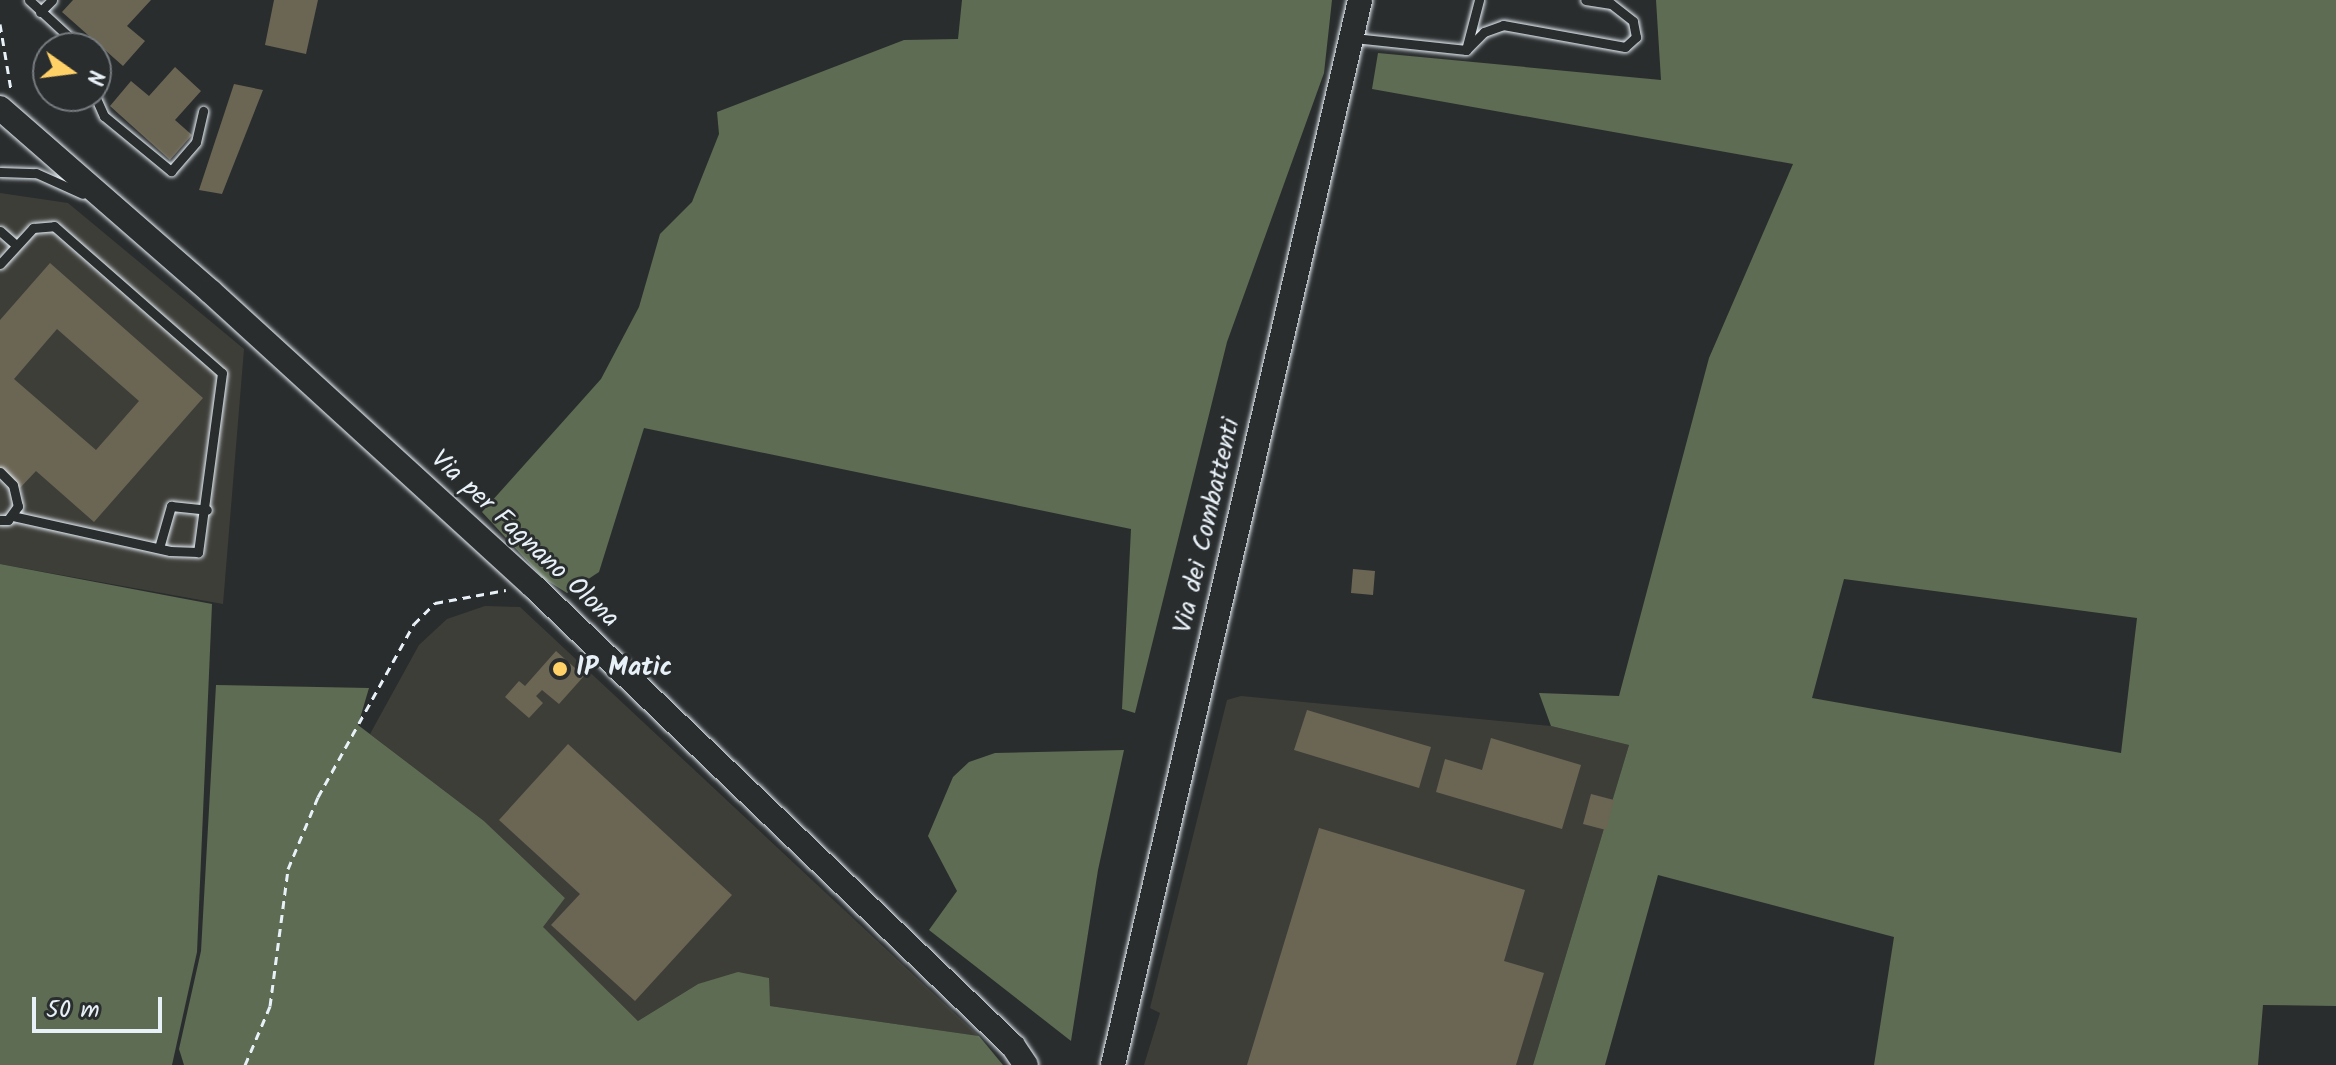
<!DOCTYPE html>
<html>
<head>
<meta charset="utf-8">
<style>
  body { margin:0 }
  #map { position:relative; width:2336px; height:1065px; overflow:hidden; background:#2a2d2e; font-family:Kalam,sans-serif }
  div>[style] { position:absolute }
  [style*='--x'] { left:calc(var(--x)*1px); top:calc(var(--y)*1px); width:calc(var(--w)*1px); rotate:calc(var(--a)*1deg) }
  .built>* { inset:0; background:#3e3e39 }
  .green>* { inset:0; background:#5e6c53 }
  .building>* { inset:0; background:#6b6554 }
  .path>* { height:3px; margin-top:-1.5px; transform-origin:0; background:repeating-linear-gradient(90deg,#e8f1f8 0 8px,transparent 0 14px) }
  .roads { filter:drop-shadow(0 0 2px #e8f1f8) drop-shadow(0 0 2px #e8f1f8) }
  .lane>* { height:9px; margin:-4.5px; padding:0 4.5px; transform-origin:4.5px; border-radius:4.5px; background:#2a2d2e }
  .secondary>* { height:24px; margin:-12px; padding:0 12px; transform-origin:12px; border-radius:12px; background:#2a2d2e }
  .dots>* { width:22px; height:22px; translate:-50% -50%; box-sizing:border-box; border:4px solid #2a2d2e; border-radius:50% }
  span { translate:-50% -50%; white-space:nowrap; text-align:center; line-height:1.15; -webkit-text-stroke:6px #2a2d2e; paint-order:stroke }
  .street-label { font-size:26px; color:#e8f1f8 }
  .poi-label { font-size:26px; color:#e8f1f8; font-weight:700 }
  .left { translate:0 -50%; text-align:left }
  .north { position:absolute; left:32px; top:32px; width:80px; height:80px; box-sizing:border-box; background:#2a2d2e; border:2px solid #767b7f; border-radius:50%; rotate:104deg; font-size:22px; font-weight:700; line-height:32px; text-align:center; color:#e8f1f8 }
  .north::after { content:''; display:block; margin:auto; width:28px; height:36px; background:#ffd166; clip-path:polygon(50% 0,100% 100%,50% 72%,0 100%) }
  .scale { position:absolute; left:32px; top:997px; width:130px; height:36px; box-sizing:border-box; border:4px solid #e8f1f8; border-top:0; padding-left:10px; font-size:24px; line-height:28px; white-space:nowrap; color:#e8f1f8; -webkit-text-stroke:6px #2a2d2e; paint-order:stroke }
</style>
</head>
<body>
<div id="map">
  <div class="built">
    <div style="clip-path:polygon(0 193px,68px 203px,244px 349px,223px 604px,0 564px)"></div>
    <div style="clip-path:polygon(485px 606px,520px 607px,979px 1036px,770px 1006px,698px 984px,638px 1021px,542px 927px,565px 898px,484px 821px,370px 734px,419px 645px,447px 619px)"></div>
    <div style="clip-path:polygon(1241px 696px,1551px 726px,1629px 745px,1533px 1065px,1144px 1065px,1160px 1013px,1150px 1008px,1227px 700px)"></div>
  </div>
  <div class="green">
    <div style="clip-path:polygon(962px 0,1332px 0,1324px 73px,1227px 342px,1135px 713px,1122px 709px,1131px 529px,644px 428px,599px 572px,567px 593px,543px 578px,482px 512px,601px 379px,639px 307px,660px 234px,692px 202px,719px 134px,717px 112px,904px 40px,958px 39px)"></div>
    <div style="clip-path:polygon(evenodd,1656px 0,2336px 0,2336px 1006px,2263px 1005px,2258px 1065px,1874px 1065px,1894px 937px,1658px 875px,1605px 1065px,1533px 1065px,1629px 745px,1551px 726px,1539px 693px,1619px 696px,1709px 358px,1793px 164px,1372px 89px,1378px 53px,1661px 80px,1656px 0,1844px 579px,2137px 618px,2121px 753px,1812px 698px,1844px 579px)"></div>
    <div style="clip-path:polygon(0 564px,212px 604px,197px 952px,172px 1065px,0 1065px)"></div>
    <div style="clip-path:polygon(216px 685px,369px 688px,358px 725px,484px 821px,565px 898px,543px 927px,638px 1021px,698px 984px,738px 972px,769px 978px,770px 1006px,979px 1036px,1003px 1065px,184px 1065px,179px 1049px,201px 951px)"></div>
    <div style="clip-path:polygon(1124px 750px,1098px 870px,1071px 1041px,929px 930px,957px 891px,928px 836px,953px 777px,969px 762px,995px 753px)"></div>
  </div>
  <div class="building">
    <div style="clip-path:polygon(73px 0,151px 0,127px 26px,145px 41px,123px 66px,62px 12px)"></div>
    <div style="clip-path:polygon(274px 0,318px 0,306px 54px,265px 45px)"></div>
    <div style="clip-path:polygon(175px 67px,201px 91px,175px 120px,192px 135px,170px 160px,110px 106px,131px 81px,149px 96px)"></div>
    <div style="clip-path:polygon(234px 84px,263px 90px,222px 194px,199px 190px)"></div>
    <div style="clip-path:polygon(evenodd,50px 263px,203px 398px,94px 522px,36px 471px,20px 488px,0 471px,0 320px,50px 263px,57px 329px,139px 401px,96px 450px,14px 379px,57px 329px)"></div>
    <div style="clip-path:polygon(1353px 569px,1375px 571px,1373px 595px,1351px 593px)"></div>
    <div style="clip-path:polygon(556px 651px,584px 676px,559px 704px,542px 690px,536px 696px,543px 703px,529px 718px,505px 697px,519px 681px,525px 686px)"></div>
    <div style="clip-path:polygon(1307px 710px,1431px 747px,1419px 788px,1294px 750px)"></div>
    <div style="clip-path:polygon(1491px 738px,1581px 765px,1562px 829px,1436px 792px,1445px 759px,1482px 770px)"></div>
    <div style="clip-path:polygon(568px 744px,732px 895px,635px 1001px,551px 925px,580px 894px,499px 820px)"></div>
    <div style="clip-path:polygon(1591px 794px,1614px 800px,1606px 830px,1583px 824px)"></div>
    <div style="clip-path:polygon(1319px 828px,1525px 890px,1504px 961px,1544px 973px,1516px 1065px,1247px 1065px)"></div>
  </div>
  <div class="path">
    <div style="--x:0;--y:24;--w:67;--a:80.5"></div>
    <div style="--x:245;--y:1065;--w:64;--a:-67"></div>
    <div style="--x:270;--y:1006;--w:138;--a:-82.5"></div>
    <div style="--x:288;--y:869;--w:78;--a:-67.4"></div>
    <div style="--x:318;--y:797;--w:198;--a:-61"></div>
    <div style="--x:414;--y:624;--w:30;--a:-45"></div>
    <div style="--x:435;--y:603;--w:72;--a:-10.4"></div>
  </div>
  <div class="roads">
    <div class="lane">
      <div style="--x:29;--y:0;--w:71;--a:42.7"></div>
      <div style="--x:40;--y:12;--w:17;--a:-45"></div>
      <div style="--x:1354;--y:38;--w:113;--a:6.1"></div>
      <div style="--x:1466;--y:50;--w:25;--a:-45"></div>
      <div style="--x:1484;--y:32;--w:20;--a:-20"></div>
      <div style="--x:1503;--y:25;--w:124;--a:10.2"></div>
      <div style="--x:1625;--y:47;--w:15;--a:-42"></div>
      <div style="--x:1636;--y:37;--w:16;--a:-101"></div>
      <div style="--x:1633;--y:21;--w:28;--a:-142"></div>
      <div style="--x:1611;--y:4;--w:26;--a:-171"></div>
      <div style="--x:1466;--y:50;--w:52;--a:-75.4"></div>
      <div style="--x:95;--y:96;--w:22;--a:66"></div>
      <div style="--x:104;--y:116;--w:87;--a:39.4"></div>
      <div style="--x:171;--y:171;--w:38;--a:-49"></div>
      <div style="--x:196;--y:142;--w:32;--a:-77"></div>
      <div style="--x:0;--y:172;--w:36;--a:2"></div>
      <div style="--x:36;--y:173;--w:51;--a:24.1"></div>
      <div style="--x:0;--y:231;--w:21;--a:41"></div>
      <div style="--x:0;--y:264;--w:49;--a:-47.5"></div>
      <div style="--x:33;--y:228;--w:21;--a:-5"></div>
      <div style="--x:54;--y:226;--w:223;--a:41.2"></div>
      <div style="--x:222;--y:373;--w:181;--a:97.6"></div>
      <div style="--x:198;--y:552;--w:28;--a:-178"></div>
      <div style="--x:170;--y:551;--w:162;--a:-167.5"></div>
      <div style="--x:0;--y:472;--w:18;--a:45"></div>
      <div style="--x:13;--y:485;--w:22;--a:77"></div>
      <div style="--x:18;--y:506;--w:17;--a:126"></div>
      <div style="--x:8;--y:520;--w:8;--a:180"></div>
      <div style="--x:159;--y:548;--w:44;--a:-74.1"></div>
      <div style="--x:171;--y:506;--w:36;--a:6"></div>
    </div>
    <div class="secondary">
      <div style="--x:0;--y:108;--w:280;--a:41.1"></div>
      <div style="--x:211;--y:292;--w:436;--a:42.4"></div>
      <div style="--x:533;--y:586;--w:665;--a:43.78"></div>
      <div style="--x:1013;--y:1046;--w:23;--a:56"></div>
      <div style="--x:1113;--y:1065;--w:1093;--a:-76.94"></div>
    </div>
  </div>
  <div class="dots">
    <div style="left:560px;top:669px;background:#ffd166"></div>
  </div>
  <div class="street-label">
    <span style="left:1208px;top:526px;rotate:-77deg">Via dei Combattenti</span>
    <span style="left:524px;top:540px;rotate:43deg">Via per Fagnano Olona</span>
  </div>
  <div class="poi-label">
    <span class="left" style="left:576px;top:669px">IP Matic</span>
  </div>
  <div class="north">N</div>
  <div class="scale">50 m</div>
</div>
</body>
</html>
